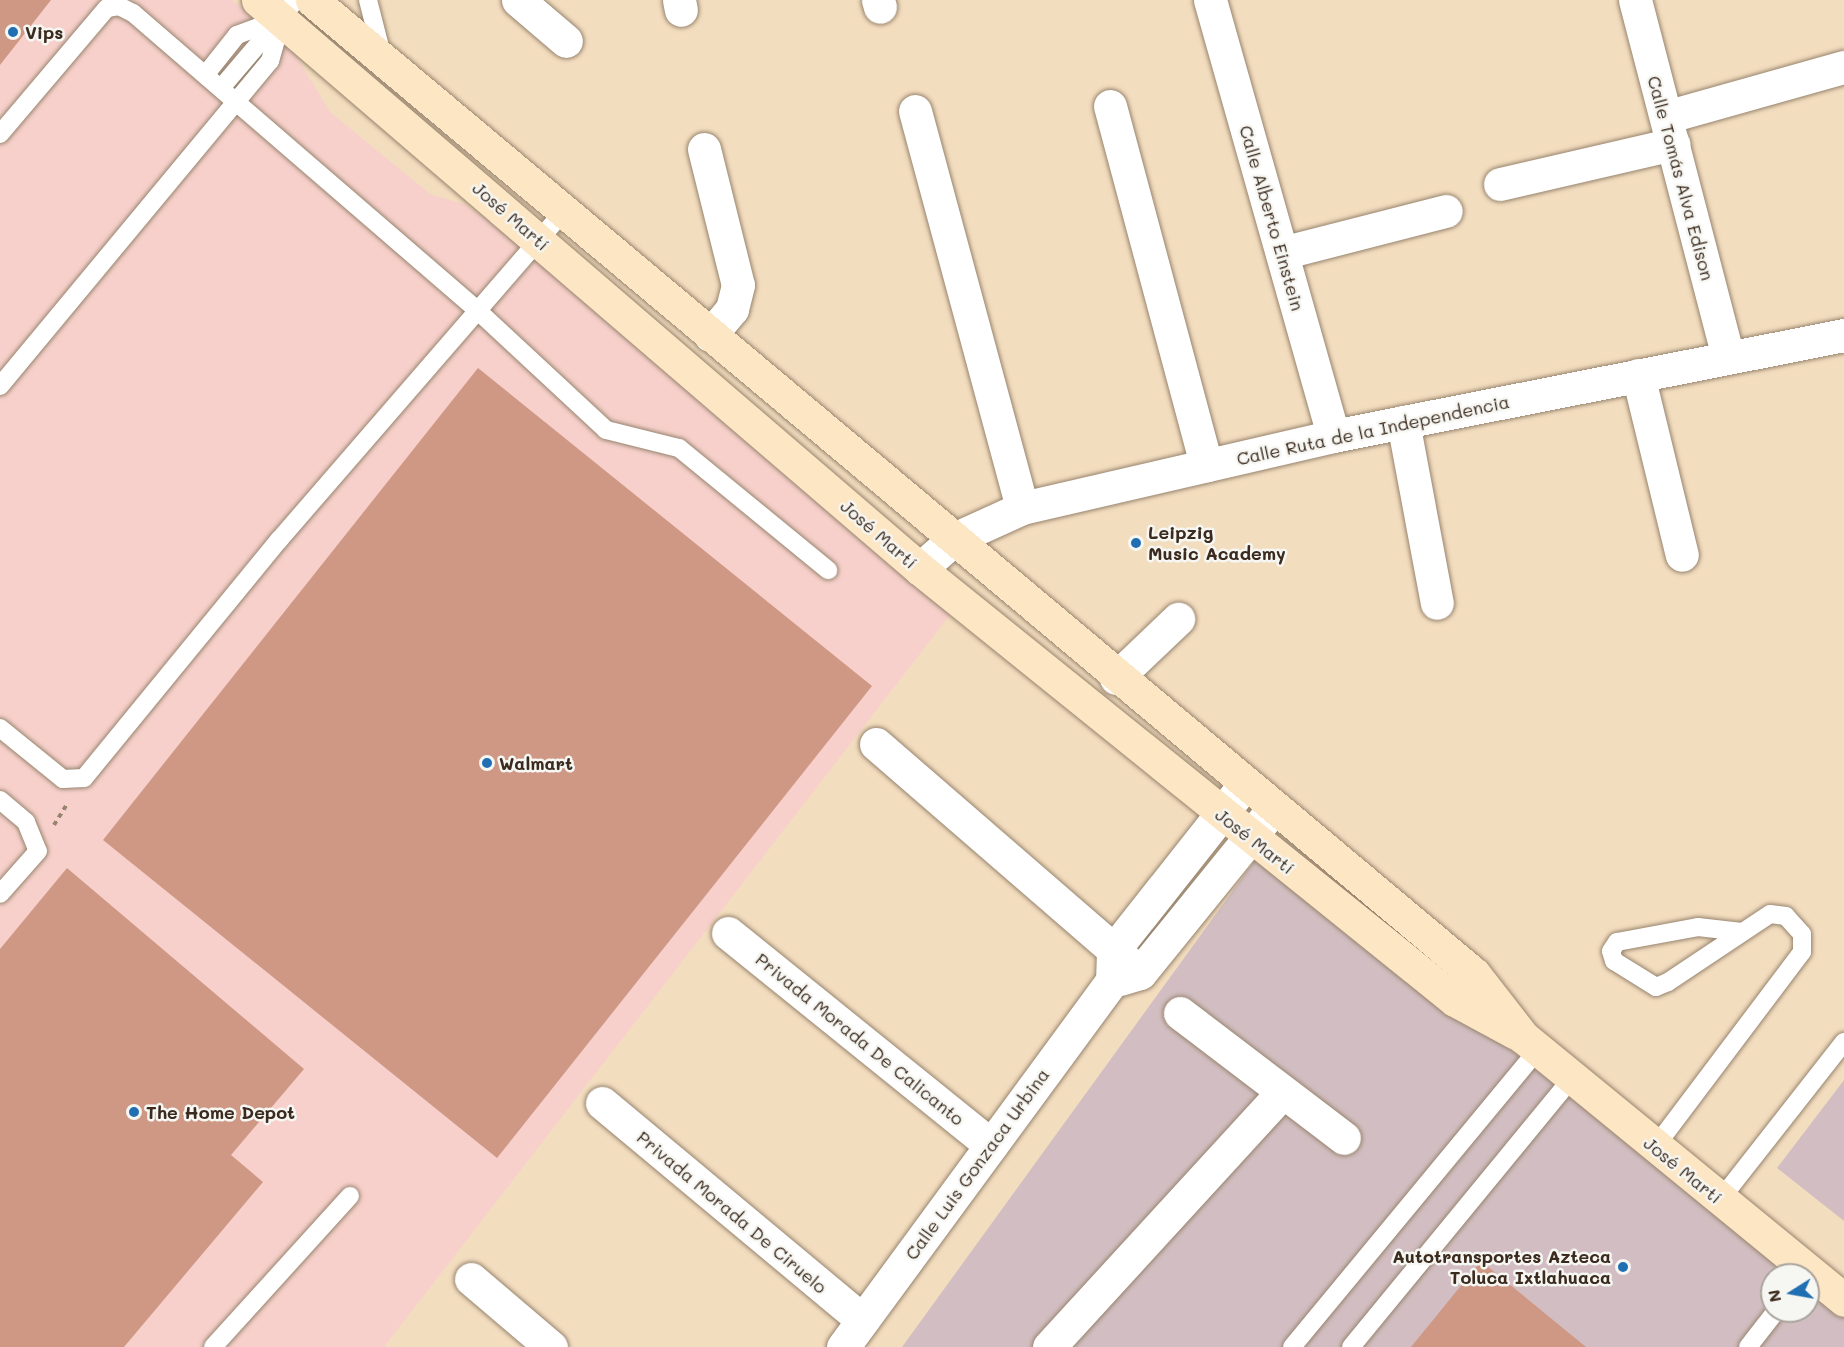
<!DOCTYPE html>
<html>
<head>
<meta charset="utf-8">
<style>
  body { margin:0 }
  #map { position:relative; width:1844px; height:1347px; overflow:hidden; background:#f3ddbf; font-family:Mali,sans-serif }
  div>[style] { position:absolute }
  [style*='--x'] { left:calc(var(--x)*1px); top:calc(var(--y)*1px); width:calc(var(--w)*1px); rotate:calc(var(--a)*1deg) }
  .built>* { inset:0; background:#f7d0cb }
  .industrial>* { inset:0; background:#d2bec2 }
  .building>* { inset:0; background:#ce9885 }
  .path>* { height:4px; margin-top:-2px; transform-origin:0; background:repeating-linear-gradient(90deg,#97846e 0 4.5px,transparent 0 9px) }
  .roads { filter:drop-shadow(0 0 2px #97846e) drop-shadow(0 0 2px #97846e) }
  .service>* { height:18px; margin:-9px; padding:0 9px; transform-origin:9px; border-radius:9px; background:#fff }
  .minor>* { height:33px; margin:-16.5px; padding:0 16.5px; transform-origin:16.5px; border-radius:16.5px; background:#fff }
  .secondary>* { height:33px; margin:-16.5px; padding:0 16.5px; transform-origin:16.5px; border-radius:16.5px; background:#fce6c4 }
  .dots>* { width:16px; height:16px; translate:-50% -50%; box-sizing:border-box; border:3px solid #f6f6f2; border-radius:50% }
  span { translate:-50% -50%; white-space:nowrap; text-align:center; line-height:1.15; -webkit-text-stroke:5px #f6f6f2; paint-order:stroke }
  .poi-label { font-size:18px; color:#3b2a1e; font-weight:700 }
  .left { translate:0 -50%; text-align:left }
  .right { translate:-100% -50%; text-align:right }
  .street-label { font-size:18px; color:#3b2a1e }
  .north { position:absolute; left:1760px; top:1263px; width:60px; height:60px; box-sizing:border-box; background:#f6f6f2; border:2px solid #aba49d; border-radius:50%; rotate:259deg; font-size:16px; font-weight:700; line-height:24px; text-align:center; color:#3b2a1e }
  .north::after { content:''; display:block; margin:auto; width:21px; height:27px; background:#1f6fb2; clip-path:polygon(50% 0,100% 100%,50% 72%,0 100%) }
</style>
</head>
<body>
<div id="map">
  <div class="built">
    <div style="clip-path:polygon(0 0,232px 0,289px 44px,330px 112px,430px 194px,464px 204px,542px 257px,953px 611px,384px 1347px,0 1347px)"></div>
  </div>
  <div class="industrial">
    <div style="clip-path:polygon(1258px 856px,1805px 1275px,1772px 1275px,1772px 1311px,1808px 1311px,1808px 1277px,1844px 1307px,1844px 1347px,902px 1347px)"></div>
    <div style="clip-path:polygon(1844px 1080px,1844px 1221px,1777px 1168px)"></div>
  </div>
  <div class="building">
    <div style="clip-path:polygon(0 0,51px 0,0 65px)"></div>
    <div style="clip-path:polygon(478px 368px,872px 686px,497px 1158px,103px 840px)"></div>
    <div style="clip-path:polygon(67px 868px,304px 1069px,231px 1155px,263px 1182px,124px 1347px,0 1347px,0 949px)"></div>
    <div style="clip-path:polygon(1481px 1261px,1586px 1347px,1411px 1347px)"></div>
  </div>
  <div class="path">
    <div style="--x:54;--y:825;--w:25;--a:-58"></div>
  </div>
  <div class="roads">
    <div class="service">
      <div style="--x:368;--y:0;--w:57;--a:75.7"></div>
      <div style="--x:206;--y:74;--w:50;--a:-51.5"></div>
      <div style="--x:237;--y:35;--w:46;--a:-20.4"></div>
      <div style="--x:221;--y:88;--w:116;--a:-49.6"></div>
      <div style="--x:0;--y:134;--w:165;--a:-49.7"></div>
      <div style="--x:107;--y:8;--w:12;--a:-9"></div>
      <div style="--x:119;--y:6;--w:16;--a:27"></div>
      <div style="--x:133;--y:13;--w:454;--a:40.8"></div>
      <div style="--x:477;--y:310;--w:176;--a:42.9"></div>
      <div style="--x:606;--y:430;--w:75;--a:13.9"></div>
      <div style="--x:679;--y:448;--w:193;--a:39.3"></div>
      <div style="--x:0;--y:386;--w:423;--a:-50.3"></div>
      <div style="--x:270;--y:61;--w:44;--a:-74.1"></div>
      <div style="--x:0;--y:728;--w:81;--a:39"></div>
      <div style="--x:63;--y:779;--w:21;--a:-3"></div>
      <div style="--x:84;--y:778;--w:308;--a:-50.7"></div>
      <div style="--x:279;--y:540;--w:434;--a:-49.1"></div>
      <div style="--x:0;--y:800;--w:34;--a:40"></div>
      <div style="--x:26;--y:822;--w:31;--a:68"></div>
      <div style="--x:38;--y:851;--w:57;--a:131.5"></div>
      <div style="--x:1655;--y:1147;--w:244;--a:-53"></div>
      <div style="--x:1802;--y:952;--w:18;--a:-90"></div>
      <div style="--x:1802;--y:934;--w:24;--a:-132"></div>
      <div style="--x:1786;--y:916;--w:16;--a:-173"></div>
      <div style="--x:1770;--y:914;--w:123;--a:146.3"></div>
      <div style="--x:1668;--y:982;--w:13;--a:157"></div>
      <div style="--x:1656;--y:987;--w:49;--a:-148.2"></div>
      <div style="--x:1614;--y:961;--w:10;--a:-107"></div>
      <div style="--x:1611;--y:951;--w:11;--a:-56"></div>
      <div style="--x:1617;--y:942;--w:82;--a:-10.5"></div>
      <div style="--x:1698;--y:927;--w:44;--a:6.5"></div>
      <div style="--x:1720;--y:1200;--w:201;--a:-51.9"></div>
      <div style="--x:213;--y:1347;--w:204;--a:-47.8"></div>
      <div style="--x:1292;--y:1347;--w:386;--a:-50.4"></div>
      <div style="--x:1351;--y:1347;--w:348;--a:-50.6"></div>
      <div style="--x:1748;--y:1347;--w:46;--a:-52.1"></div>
    </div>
    <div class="minor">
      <div style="--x:518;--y:0;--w:63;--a:40.5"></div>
      <div style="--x:679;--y:0;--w:10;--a:79"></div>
      <div style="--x:878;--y:0;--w:7;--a:74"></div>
      <div style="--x:1210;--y:0;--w:453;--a:74.2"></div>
      <div style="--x:1635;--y:0;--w:369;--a:75.4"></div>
      <div style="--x:1110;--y:106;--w:372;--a:75"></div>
      <div style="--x:915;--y:111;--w:411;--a:74.9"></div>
      <div style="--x:1666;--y:117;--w:185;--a:-15.7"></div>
      <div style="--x:704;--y:149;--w:140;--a:76"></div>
      <div style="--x:738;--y:285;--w:25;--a:104"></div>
      <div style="--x:732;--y:309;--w:34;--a:130"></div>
      <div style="--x:1500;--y:184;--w:178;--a:-13"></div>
      <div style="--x:1282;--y:253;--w:169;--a:-14.4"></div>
      <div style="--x:1638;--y:375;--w:185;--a:76.3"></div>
      <div style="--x:1403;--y:422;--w:184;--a:79.4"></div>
      <div style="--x:920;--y:569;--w:45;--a:-41.4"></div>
      <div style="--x:954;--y:539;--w:75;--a:-24.5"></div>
      <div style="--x:1022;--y:508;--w:319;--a:-13"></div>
      <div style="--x:1333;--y:436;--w:521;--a:-11.18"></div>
      <div style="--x:1116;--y:678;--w:86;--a:-43.6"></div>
      <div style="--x:876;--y:744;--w:349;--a:40.9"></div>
      <div style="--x:728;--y:933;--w:338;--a:38.9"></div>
      <div style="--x:1120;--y:979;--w:21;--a:-17"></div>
      <div style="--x:1140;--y:973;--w:211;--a:-51"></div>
      <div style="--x:1180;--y:1013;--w:206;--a:37.3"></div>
      <div style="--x:602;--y:1103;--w:339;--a:39.8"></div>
      <div style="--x:471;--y:1279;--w:105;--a:40.4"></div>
      <div style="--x:843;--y:1347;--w:454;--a:-53.7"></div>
      <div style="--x:1112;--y:981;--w:30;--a:-88"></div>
      <div style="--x:1113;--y:951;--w:211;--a:-51.7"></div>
      <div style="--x:1049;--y:1347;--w:345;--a:-47.5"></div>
    </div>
    <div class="secondary">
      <div style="--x:258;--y:0;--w:873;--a:40.68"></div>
      <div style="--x:920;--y:569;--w:687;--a:38.86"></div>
      <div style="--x:1455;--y:1000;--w:69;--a:28.4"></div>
      <div style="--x:312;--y:0;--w:1516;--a:39.97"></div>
      <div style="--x:1474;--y:974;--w:80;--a:52.1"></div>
      <div style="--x:1523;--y:1037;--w:415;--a:39.3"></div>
    </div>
  </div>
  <div class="dots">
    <div style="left:13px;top:32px;background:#1f6fb2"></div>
    <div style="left:1136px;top:543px;background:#1f6fb2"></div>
    <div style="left:487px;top:763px;background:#1f6fb2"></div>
    <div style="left:134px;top:1112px;background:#1f6fb2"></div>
    <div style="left:1623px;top:1267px;background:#1f6fb2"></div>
  </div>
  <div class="poi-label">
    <span class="left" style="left:25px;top:32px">Vips</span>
    <span class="left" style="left:1148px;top:543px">Leipzig<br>Music Academy</span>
    <span class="left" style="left:499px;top:763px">Walmart</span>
    <span class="left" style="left:146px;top:1112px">The Home Depot</span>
    <span class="right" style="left:1611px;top:1267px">Autotransportes Azteca<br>Toluca Ixtlahuaca</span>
  </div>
  <div class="street-label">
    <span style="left:1681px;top:178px;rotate:75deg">Calle Tomás Alva Edison</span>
    <span style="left:511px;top:216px;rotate:41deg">José Martí</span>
    <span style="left:1272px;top:218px;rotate:74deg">Calle Alberto Einstein</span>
    <span style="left:1373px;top:430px;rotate:-12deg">Calle Ruta de la Independencia</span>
    <span style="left:879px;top:534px;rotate:41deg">José Martí</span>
    <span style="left:1255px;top:841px;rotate:38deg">José Martí</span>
    <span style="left:860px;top:1039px;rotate:39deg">Privada Morada De Calicanto</span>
    <span style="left:977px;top:1164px;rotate:-54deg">Calle Luis Gonzaca Urbina</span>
    <span style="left:1683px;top:1170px;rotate:39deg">José Martí</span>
    <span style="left:732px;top:1212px;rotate:40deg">Privada Morada De Ciruelo</span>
  </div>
  <div class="north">N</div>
</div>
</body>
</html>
